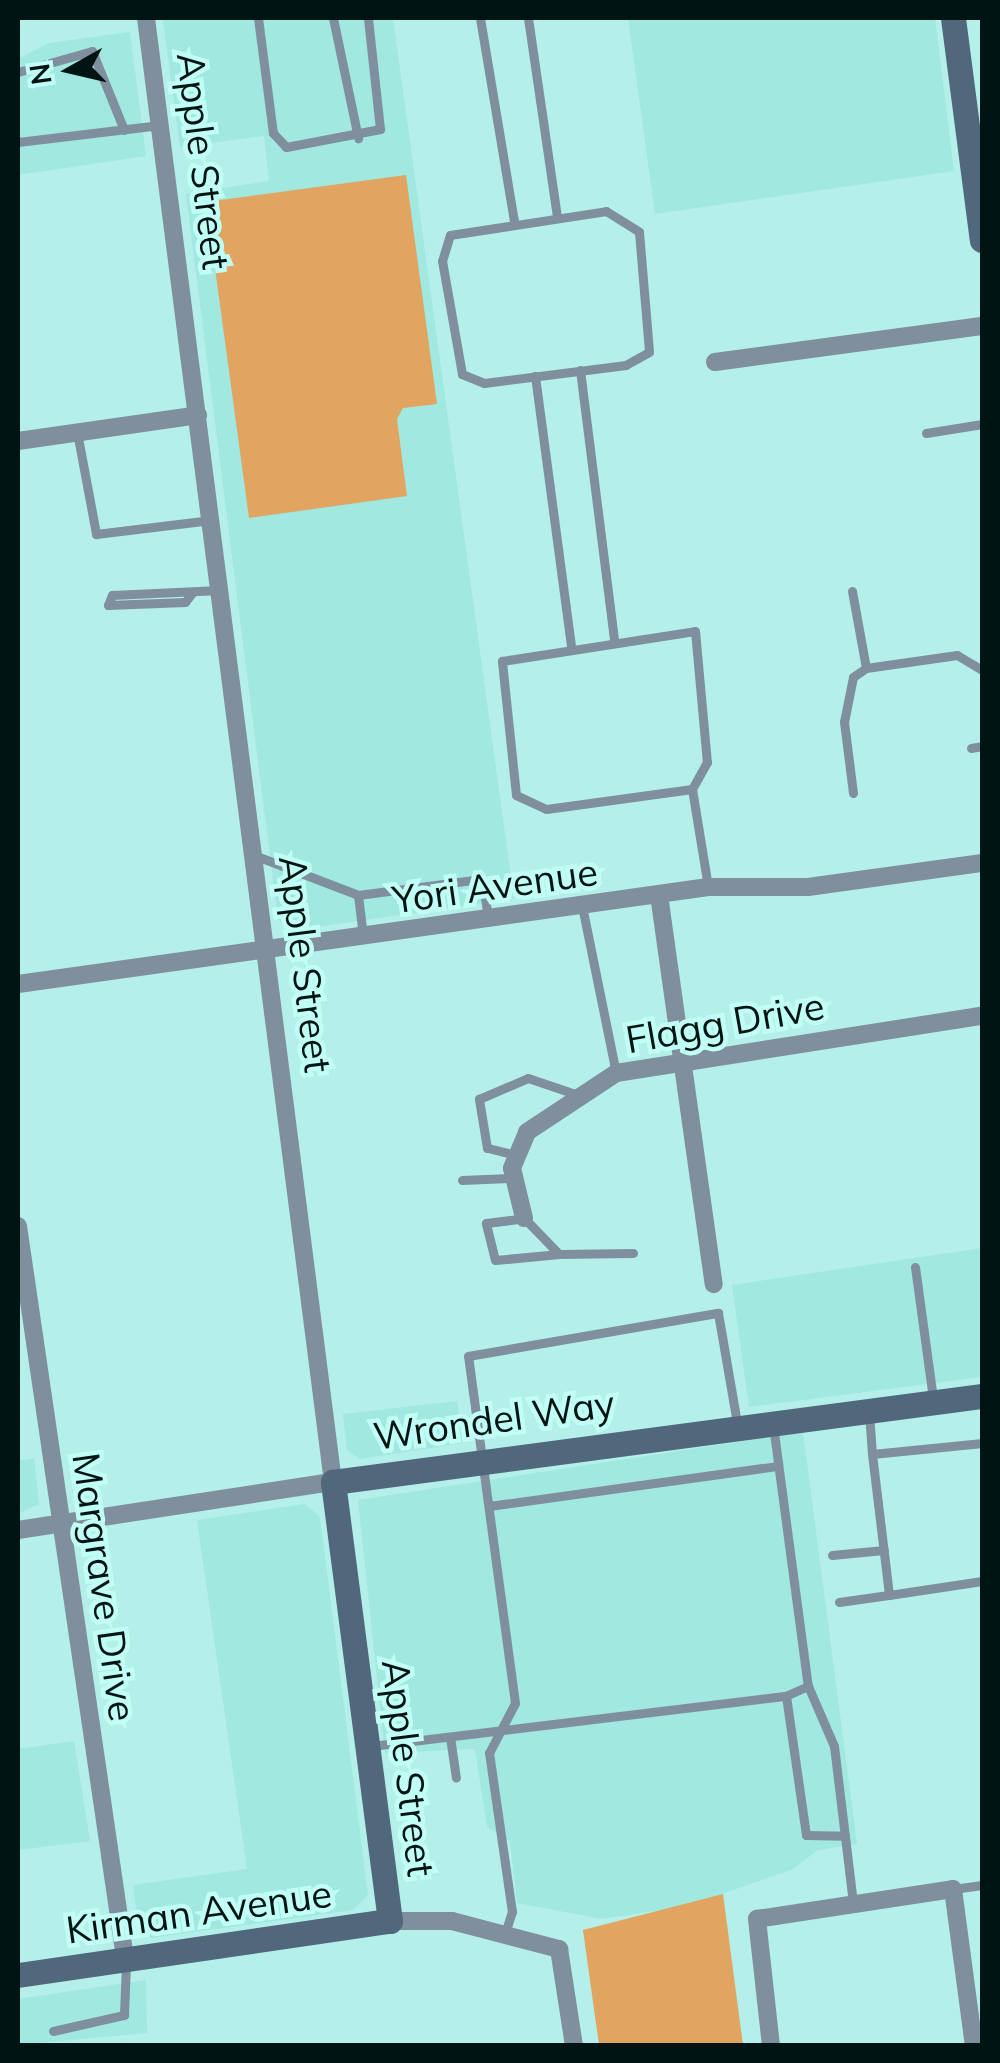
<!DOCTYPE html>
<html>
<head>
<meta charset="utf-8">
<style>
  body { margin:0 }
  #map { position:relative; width:1000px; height:2063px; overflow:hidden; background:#b4f0e9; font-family:Mulish,sans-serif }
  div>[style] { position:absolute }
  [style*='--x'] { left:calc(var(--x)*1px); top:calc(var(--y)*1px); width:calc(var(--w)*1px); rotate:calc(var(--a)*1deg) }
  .built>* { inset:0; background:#a0e8e0 }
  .green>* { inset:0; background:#e1a461 }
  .lane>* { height:9px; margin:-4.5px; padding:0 4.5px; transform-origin:4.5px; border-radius:4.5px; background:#808f9d }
  .street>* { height:18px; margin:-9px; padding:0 9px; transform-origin:9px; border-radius:9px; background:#808f9d }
  .secondary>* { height:25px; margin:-12.5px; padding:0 12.5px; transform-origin:12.5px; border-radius:12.5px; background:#51677c }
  span { translate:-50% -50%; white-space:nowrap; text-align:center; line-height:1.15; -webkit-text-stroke:9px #c1fef6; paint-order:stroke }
  .street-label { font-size:38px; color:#001513 }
  .frame { position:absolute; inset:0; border:20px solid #001513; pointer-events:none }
  .north { position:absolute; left:20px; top:20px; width:100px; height:100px; -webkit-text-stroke:8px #c1fef6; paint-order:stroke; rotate:262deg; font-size:28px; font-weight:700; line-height:40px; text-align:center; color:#001513 }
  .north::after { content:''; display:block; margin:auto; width:35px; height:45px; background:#001513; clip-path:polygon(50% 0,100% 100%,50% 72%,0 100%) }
</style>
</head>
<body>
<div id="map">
  <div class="built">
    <div style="clip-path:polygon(393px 18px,514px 899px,288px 931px,278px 919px,186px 194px,269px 181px,264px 136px,180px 147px,163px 20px)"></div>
    <div style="clip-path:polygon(628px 18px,935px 18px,954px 171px,655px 214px)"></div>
    <div style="clip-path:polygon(130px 32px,146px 156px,18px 175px,18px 59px,49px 43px)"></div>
    <div style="clip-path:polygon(982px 1248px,982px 1377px,749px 1407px,732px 1285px)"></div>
    <div style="clip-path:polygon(457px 1401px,463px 1443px,360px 1459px,347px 1450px,343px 1414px)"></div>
    <div style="clip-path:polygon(803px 1432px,857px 1844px,818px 1850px,793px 1869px,688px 1906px,602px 1919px,517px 1903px,510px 1841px,487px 1827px,475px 1749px,385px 1753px,358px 1500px)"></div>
    <div style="clip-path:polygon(34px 1458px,39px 1504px,18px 1514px,18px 1461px)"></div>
    <div style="clip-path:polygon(305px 1504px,320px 1517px,368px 1895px,353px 1910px,151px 1938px,138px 1925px,133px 1885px,247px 1869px,197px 1520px)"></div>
    <div style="clip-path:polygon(74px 1741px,90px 1841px,18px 1850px,18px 1749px)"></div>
    <div style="clip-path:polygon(146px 1980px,147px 2033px,18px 2045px,18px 1999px)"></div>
  </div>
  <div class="green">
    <div style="clip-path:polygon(406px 175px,437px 404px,403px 408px,397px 419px,407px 496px,249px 518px,206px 202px)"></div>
    <div style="clip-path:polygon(723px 1894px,743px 2045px,599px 2045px,583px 1930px)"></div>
  </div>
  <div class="lane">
    <div style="--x:258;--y:18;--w:116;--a:82.6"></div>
    <div style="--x:273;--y:133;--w:19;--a:47"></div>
    <div style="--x:286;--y:147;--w:96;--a:-10.8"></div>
    <div style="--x:380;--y:129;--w:112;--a:-96.2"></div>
    <div style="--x:333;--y:18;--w:123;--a:78.2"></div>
    <div style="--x:480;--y:18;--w:207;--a:80.5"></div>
    <div style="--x:528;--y:18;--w:202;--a:81.7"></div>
    <div style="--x:18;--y:72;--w:77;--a:-15.8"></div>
    <div style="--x:92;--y:51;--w:85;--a:67.9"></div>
    <div style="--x:18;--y:142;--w:143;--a:-6.8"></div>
    <div style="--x:606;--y:211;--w:39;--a:32"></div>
    <div style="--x:639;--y:232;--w:120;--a:85.2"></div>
    <div style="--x:649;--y:352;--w:26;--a:151"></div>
    <div style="--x:626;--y:365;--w:143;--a:172.8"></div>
    <div style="--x:484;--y:383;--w:24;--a:-158"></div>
    <div style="--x:462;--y:374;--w:115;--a:-100"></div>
    <div style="--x:442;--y:261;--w:27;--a:-73"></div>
    <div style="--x:450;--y:235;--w:158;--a:-8.7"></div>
    <div style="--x:580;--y:370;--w:273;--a:82.8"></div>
    <div style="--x:535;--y:376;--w:272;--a:82.4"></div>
    <div style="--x:77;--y:432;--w:104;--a:79.4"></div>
    <div style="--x:96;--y:534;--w:116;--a:-6.9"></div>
    <div style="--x:926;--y:433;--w:57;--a:-9.1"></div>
    <div style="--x:852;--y:591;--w:78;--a:79.7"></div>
    <div style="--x:866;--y:668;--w:92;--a:-8.1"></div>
    <div style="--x:957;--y:655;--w:29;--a:31"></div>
    <div style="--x:192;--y:593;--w:11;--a:128"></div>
    <div style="--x:185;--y:602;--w:77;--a:177.8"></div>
    <div style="--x:108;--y:605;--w:11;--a:-68"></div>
    <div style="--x:112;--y:595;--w:108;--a:-2.7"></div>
    <div style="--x:695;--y:631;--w:132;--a:84.8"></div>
    <div style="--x:707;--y:762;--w:31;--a:119"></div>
    <div style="--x:692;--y:789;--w:147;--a:172.2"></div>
    <div style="--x:546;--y:809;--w:33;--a:-155"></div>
    <div style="--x:516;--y:795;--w:135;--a:-96"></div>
    <div style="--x:502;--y:661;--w:195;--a:-8.8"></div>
    <div style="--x:971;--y:748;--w:11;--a:-10"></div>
    <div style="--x:692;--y:789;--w:99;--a:80.7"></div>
    <div style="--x:853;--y:793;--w:72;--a:-97.2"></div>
    <div style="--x:844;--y:722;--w:46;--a:-78.7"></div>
    <div style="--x:853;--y:677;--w:16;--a:-35"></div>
    <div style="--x:254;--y:855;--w:111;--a:21"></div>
    <div style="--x:582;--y:906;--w:170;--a:78.5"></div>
    <div style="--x:363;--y:936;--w:41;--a:-97"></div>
    <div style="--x:358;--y:895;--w:125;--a:-7.4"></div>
    <div style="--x:482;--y:879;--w:38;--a:81"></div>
    <div style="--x:516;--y:1155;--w:30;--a:-166"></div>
    <div style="--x:487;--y:1148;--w:50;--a:-99.3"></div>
    <div style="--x:479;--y:1099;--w:53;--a:-23.2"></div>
    <div style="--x:528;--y:1078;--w:53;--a:18.8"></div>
    <div style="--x:462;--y:1180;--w:50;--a:-2.3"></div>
    <div style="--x:559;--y:1254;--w:64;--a:174.6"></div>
    <div style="--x:495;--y:1260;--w:38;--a:-104"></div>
    <div style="--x:486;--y:1223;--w:38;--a:-7"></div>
    <div style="--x:524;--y:1218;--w:50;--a:45.8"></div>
    <div style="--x:559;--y:1254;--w:74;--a:-0.8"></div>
    <div style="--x:915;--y:1267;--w:132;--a:82.2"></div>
    <div style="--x:869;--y:1413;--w:41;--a:85.8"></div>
    <div style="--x:872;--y:1454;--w:111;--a:-5.7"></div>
    <div style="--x:773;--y:1425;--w:263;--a:82.4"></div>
    <div style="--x:808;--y:1686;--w:24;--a:156"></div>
    <div style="--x:872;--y:1454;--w:142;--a:83.1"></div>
    <div style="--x:889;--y:1595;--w:94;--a:-8.6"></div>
    <div style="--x:489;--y:1506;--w:292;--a:-7.9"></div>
    <div style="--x:832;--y:1555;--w:52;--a:-5.5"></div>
    <div style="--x:839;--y:1602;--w:50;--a:-8"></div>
    <div style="--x:808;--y:1686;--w:65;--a:66.6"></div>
    <div style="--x:834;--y:1746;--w:158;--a:83.1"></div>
    <div style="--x:450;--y:1737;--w:41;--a:81.7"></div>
    <div style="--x:371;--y:1746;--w:418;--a:-6.9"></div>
    <div style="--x:786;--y:1696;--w:140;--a:81.8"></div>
    <div style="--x:806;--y:1835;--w:39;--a:1"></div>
    <div style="--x:953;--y:1889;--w:29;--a:-8"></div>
    <div style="--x:506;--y:1930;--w:19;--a:-72"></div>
    <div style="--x:512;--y:1912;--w:161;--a:-98.2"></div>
    <div style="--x:489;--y:1753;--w:56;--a:-62.5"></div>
    <div style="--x:515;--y:1703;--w:350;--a:-97.7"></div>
    <div style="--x:468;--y:1356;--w:254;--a:-9.8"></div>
    <div style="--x:718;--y:1313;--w:112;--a:80.2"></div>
    <div style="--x:53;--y:2031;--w:73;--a:-12.7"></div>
    <div style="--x:124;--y:2015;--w:52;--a:-87.8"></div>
  </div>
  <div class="street">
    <div style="--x:715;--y:362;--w:269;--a:-7.7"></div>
    <div style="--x:18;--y:441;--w:182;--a:-8.2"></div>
    <div style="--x:659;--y:895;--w:393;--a:82"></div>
    <div style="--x:18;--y:984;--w:697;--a:-8"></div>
    <div style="--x:708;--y:887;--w:100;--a:0"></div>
    <div style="--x:808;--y:887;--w:176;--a:-7.9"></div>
    <div style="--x:524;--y:1218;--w:51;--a:-103.5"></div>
    <div style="--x:512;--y:1168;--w:39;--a:-67"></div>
    <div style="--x:527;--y:1132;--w:107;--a:-33.5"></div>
    <div style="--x:616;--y:1073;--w:370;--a:-8.9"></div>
    <div style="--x:18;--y:1226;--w:740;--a:81.68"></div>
    <div style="--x:18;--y:1530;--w:319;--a:-8.7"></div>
    <div style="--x:333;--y:1482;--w:1476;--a:-97.28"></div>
    <div style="--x:390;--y:1921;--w:62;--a:0"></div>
    <div style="--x:452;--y:1921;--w:111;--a:14.7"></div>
    <div style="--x:559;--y:1949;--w:98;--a:81.2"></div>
    <div style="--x:771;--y:2046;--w:128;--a:-96.3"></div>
    <div style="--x:757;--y:1919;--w:198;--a:-8.7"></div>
    <div style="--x:953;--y:1889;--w:158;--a:82.4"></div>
  </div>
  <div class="secondary">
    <div style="--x:953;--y:18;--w:224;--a:82.6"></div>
    <div style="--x:18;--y:1975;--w:376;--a:-8.3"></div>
    <div style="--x:390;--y:1921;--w:443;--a:-97.4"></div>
    <div style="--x:333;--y:1482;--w:655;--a:-7.55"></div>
  </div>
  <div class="street-label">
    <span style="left:203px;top:161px;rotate:83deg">Apple Street</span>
    <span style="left:495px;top:886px;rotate:-8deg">Yori Avenue</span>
    <span style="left:305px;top:964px;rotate:83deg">Apple Street</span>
    <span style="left:725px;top:1023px;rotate:-10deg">Flagg Drive</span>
    <span style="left:494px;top:1420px;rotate:-8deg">Wrondel Way</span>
    <span style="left:104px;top:1587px;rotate:82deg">Margrave Drive</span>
    <span style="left:408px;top:1768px;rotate:83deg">Apple Street</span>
    <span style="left:199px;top:1912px;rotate:-8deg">Kirman Avenue</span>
  </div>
  <div class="frame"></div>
  <div class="north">N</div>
</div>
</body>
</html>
